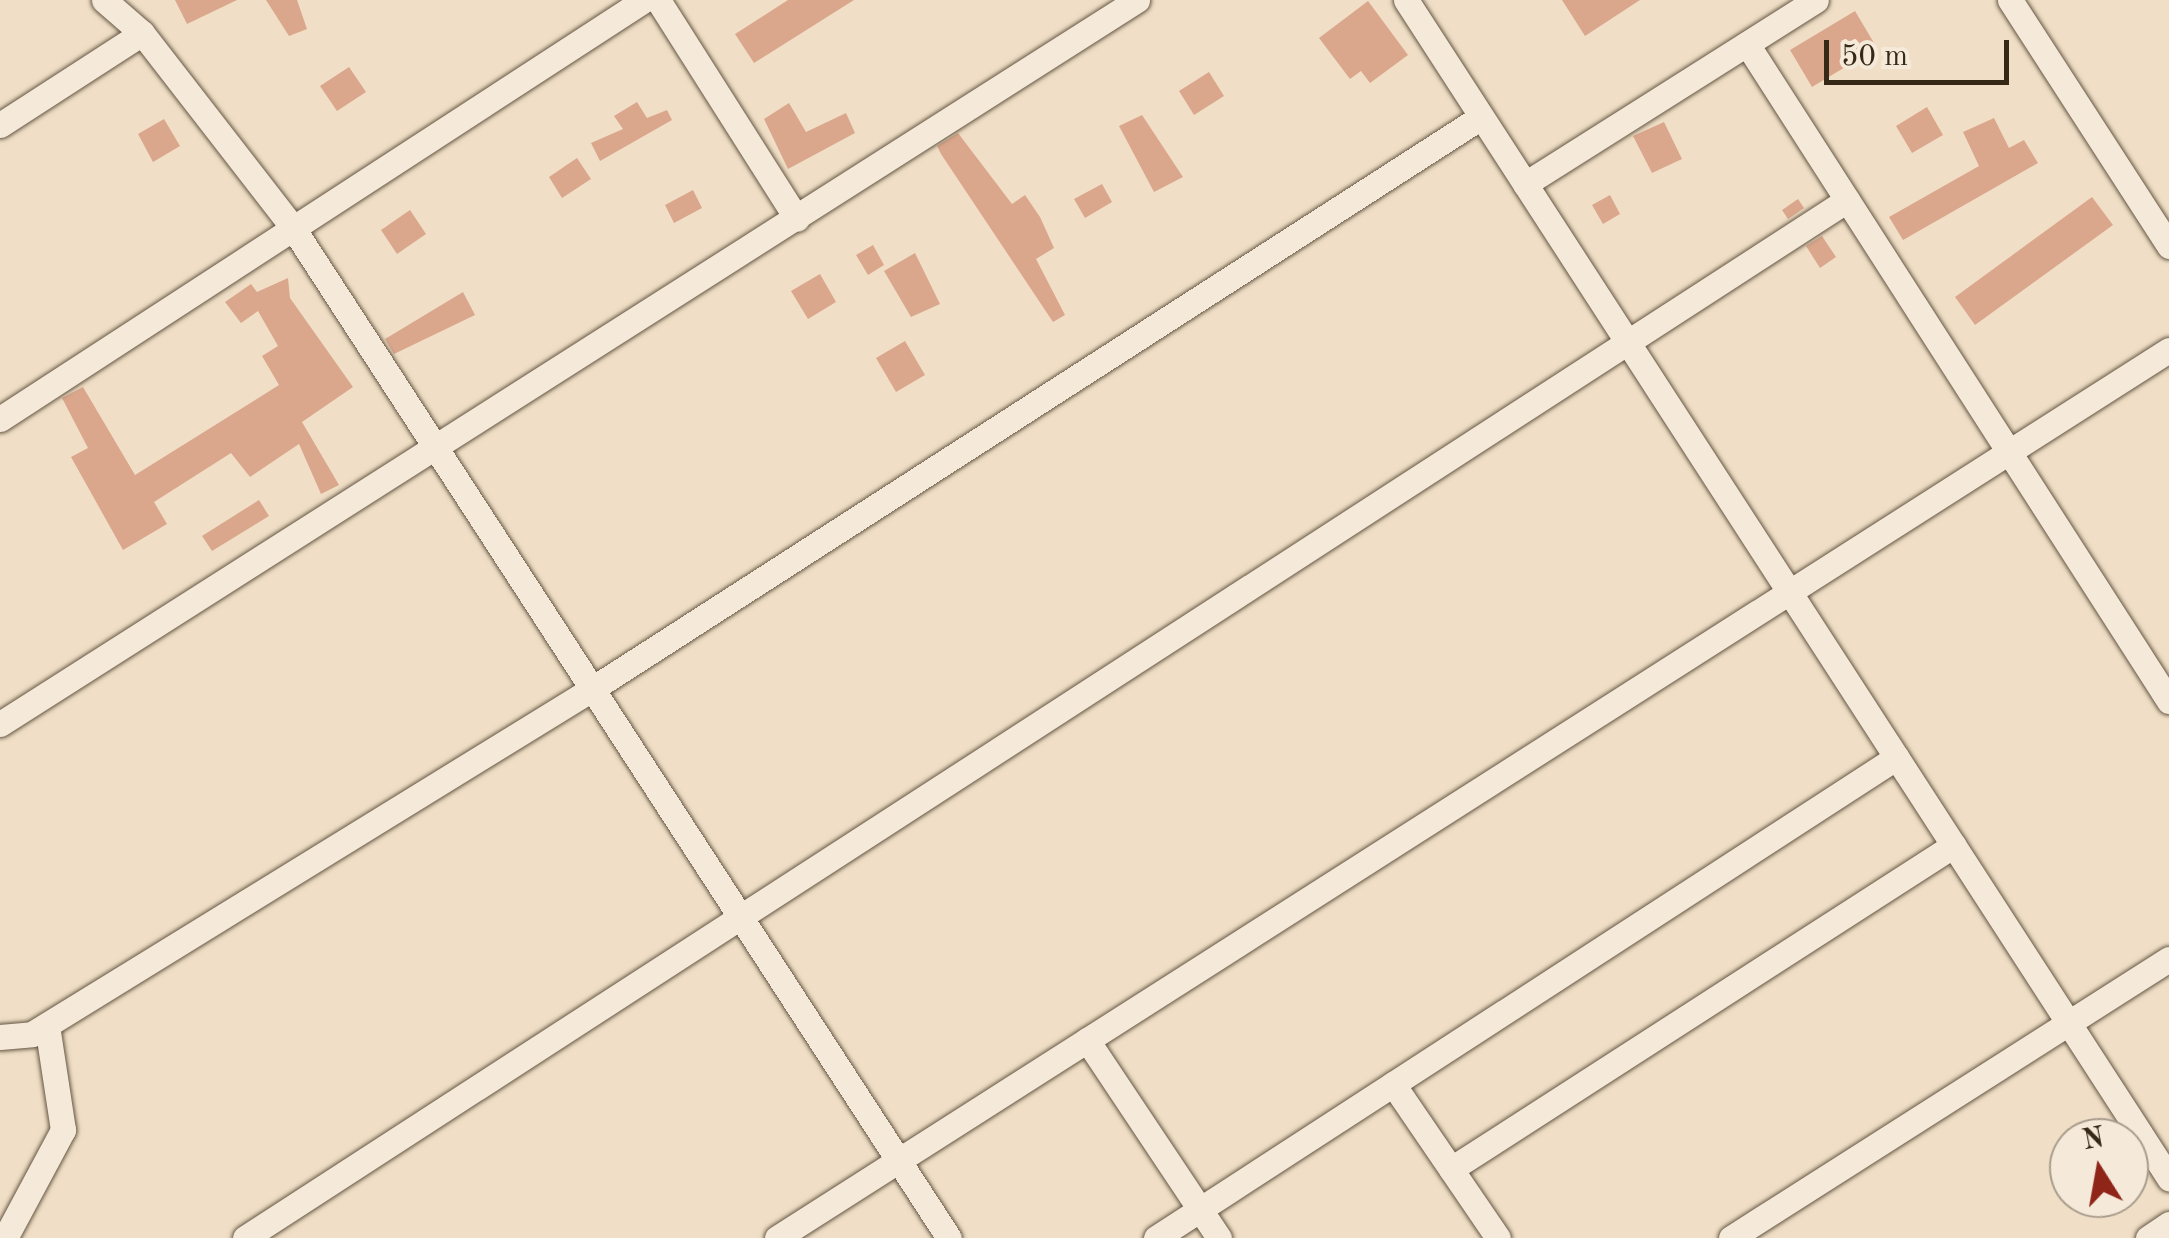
<!DOCTYPE html>
<html>
<head>
<meta charset="utf-8">
<style>
  body { margin:0 }
  #map { position:relative; width:2169px; height:1238px; overflow:hidden; background:#f0dfc6; font-family:"Old Standard TT",serif }
  div>[style] { position:absolute }
  [style*='--x'] { left:calc(var(--x)*1px); top:calc(var(--y)*1px); width:calc(var(--w)*1px); rotate:calc(var(--a)*1deg) }
  .building>* { inset:0; background:#daa78c }
  .roads { filter:drop-shadow(0 0 2px #645643) drop-shadow(0 0 2px #645643) }
  .street>* { height:25px; margin:-12.5px; padding:0 12.5px; transform-origin:12.5px; border-radius:12.5px; background:#f5eada }
  span { translate:-50% -50%; white-space:nowrap; text-align:center; line-height:1.15; -webkit-text-stroke:8px #f5eada; paint-order:stroke }
  .north { position:absolute; left:2049px; top:1118px; width:100px; height:100px; box-sizing:border-box; background:#f5eada; border:2px solid #a89c8c; border-radius:50%; rotate:349deg; font-size:28px; font-weight:700; line-height:40px; text-align:center; color:#352817 }
  .north::after { content:''; display:block; margin:auto; width:35px; height:45px; background:#8f2418; clip-path:polygon(50% 0,100% 100%,50% 72%,0 100%) }
  .scale { position:absolute; left:1824px; top:40px; width:185px; height:45px; box-sizing:border-box; border:5px solid #352817; border-top:0; padding-left:12px; font-size:30px; line-height:35px; white-space:nowrap; color:#352817; -webkit-text-stroke:8px #f5eada; paint-order:stroke }
</style>
</head>
<body>
<div id="map">
  <div class="building">
    <div style="clip-path:polygon(175px 0,237px 0,187px 24px)"></div>
    <div style="clip-path:polygon(266px 0,297px 0,307px 29px,289px 36px)"></div>
    <div style="clip-path:polygon(788px 0,854px 0,754px 63px,735px 34px)"></div>
    <div style="clip-path:polygon(1562px 0,1640px 0,1585px 36px)"></div>
    <div style="clip-path:polygon(1368px 1px,1408px 55px,1370px 83px,1361px 71px,1350px 79px,1319px 38px)"></div>
    <div style="clip-path:polygon(1855px 11px,1877px 48px,1812px 87px,1790px 50px)"></div>
    <div style="clip-path:polygon(349px 67px,366px 92px,337px 111px,320px 86px)"></div>
    <div style="clip-path:polygon(1209px 72px,1224px 96px,1194px 115px,1179px 91px)"></div>
    <div style="clip-path:polygon(637px 102px,647px 118px,667px 110px,672px 120px,600px 161px,591px 143px,623px 129px,614px 116px)"></div>
    <div style="clip-path:polygon(789px 103px,806px 132px,846px 113px,855px 133px,788px 169px,764px 119px)"></div>
    <div style="clip-path:polygon(1927px 107px,1943px 135px,1912px 153px,1896px 126px)"></div>
    <div style="clip-path:polygon(1142px 115px,1183px 177px,1154px 192px,1119px 126px)"></div>
    <div style="clip-path:polygon(1994px 118px,2009px 148px,2024px 140px,2038px 163px,1903px 240px,1889px 217px,1979px 166px,1963px 132px)"></div>
    <div style="clip-path:polygon(164px 119px,180px 146px,153px 162px,138px 134px)"></div>
    <div style="clip-path:polygon(1664px 122px,1682px 159px,1652px 173px,1633px 136px)"></div>
    <div style="clip-path:polygon(958px 133px,1012px 204px,1025px 195px,1040px 217px,1054px 248px,1036px 259px,1065px 315px,1053px 322px,941px 154px,937px 146px)"></div>
    <div style="clip-path:polygon(577px 158px,591px 179px,562px 198px,549px 177px)"></div>
    <div style="clip-path:polygon(1102px 184px,1112px 202px,1085px 218px,1074px 199px)"></div>
    <div style="clip-path:polygon(693px 190px,702px 208px,674px 223px,665px 205px)"></div>
    <div style="clip-path:polygon(1610px 195px,1620px 214px,1603px 224px,1592px 205px)"></div>
    <div style="clip-path:polygon(2092px 197px,2113px 225px,1975px 325px,1955px 297px)"></div>
    <div style="clip-path:polygon(1798px 199px,1804px 208px,1788px 219px,1782px 210px)"></div>
    <div style="clip-path:polygon(410px 210px,426px 234px,397px 254px,381px 230px)"></div>
    <div style="clip-path:polygon(1822px 236px,1836px 257px,1820px 268px,1806px 246px)"></div>
    <div style="clip-path:polygon(873px 245px,884px 265px,868px 275px,856px 255px)"></div>
    <div style="clip-path:polygon(915px 253px,940px 304px,911px 317px,884px 271px)"></div>
    <div style="clip-path:polygon(820px 274px,836px 302px,808px 319px,791px 291px)"></div>
    <div style="clip-path:polygon(288px 278px,290px 298px,353px 387px,302px 422px,339px 485px,321px 494px,299px 444px,250px 477px,231px 453px,154px 502px,167px 524px,123px 550px,71px 457px,88px 448px,62px 398px,83px 387px,135px 475px,279px 385px,262px 356px,278px 346px,258px 311px,241px 323px,225px 302px,251px 284px,257px 292px)"></div>
    <div style="clip-path:polygon(463px 292px,475px 315px,394px 354px,385px 339px)"></div>
    <div style="clip-path:polygon(905px 341px,925px 375px,896px 392px,876px 358px)"></div>
    <div style="clip-path:polygon(259px 500px,269px 516px,212px 551px,202px 536px)"></div>
  </div>
  <div class="roads">
    <div class="street">
      <div style="--x:104;--y:0;--w:50;--a:41"></div>
      <div style="--x:142;--y:33;--w:247;--a:52.2"></div>
      <div style="--x:293;--y:228;--w:1204;--a:57"></div>
      <div style="--x:658;--y:0;--w:259;--a:57.6"></div>
      <div style="--x:1406;--y:0;--w:1404;--a:57.07"></div>
      <div style="--x:2010;--y:0;--w:293;--a:57.1"></div>
      <div style="--x:1747;--y:44;--w:781;--a:57.29"></div>
      <div style="--x:0;--y:125;--w:169;--a:-32.9"></div>
      <div style="--x:1525;--y:184;--w:344;--a:-32.3"></div>
      <div style="--x:0;--y:419;--w:768;--a:-33.05"></div>
      <div style="--x:0;--y:724;--w:1348;--a:-32.49"></div>
      <div style="--x:0;--y:1037;--w:32;--a:-5"></div>
      <div style="--x:32;--y:1034;--w:658;--a:-31.64"></div>
      <div style="--x:592;--y:689;--w:1057;--a:-32.76"></div>
      <div style="--x:1087;--y:1040;--w:238;--a:56.3"></div>
      <div style="--x:1393;--y:1084;--w:186;--a:55.7"></div>
      <div style="--x:1451;--y:1169;--w:598;--a:-32.79"></div>
      <div style="--x:5;--y:1238;--w:123;--a:-61.8"></div>
      <div style="--x:63;--y:1130;--w:106;--a:-98.7"></div>
      <div style="--x:245;--y:1238;--w:1909;--a:-32.94"></div>
      <div style="--x:777;--y:1238;--w:1651;--a:-32.54"></div>
      <div style="--x:1156;--y:1238;--w:883;--a:-32.99"></div>
      <div style="--x:1731;--y:1238;--w:519;--a:-32.5"></div>
      <div style="--x:2148;--y:1238;--w:25;--a:-34"></div>
    </div>
  </div>
  <div class="north">N</div>
  <div class="scale">50 m</div>
</div>
</body>
</html>
